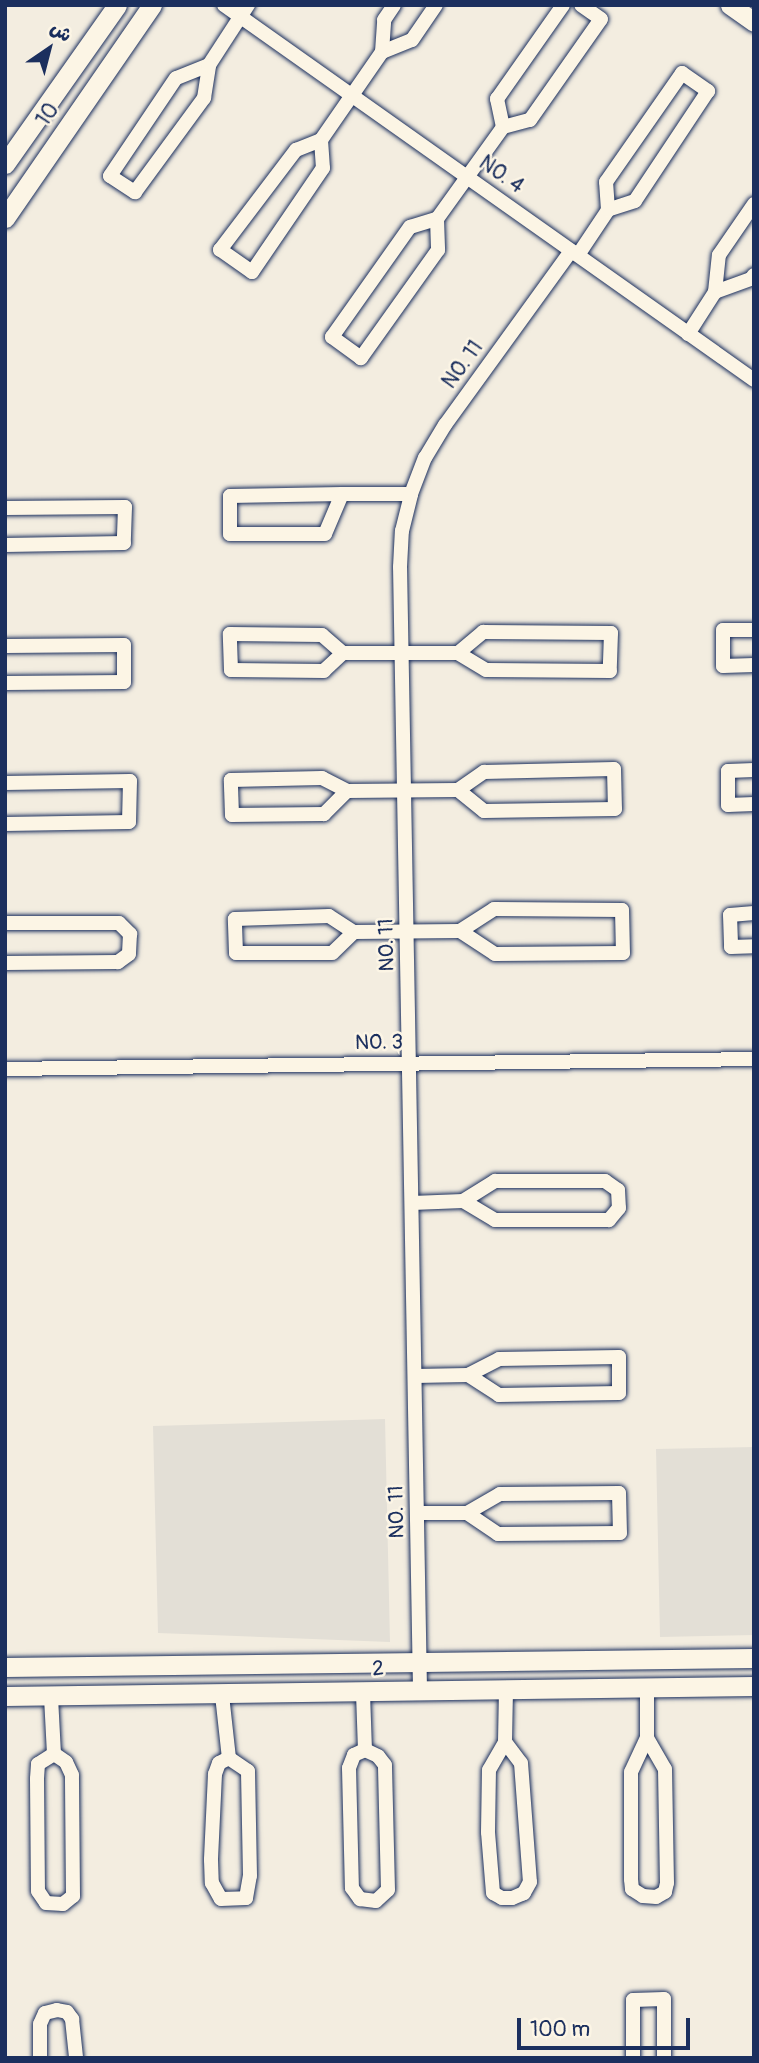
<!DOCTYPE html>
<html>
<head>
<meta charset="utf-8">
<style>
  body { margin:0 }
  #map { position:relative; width:759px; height:2063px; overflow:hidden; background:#f3ede0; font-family:Pangolin,"Playpen Sans Arabic",sans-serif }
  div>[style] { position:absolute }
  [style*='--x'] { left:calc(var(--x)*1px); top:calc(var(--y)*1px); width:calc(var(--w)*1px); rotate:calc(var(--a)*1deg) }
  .built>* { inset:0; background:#e3dfd6 }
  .roads { filter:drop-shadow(0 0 2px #1b2f5e) drop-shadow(0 0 2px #1b2f5e) }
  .street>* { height:14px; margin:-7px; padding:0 7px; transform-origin:7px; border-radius:7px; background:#fcf5e5 }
  .secondary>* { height:19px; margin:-9.5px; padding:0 9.5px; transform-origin:9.5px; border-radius:9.5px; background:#fcf5e5 }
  span { translate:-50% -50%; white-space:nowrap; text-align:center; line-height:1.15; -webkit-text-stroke:5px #fcf5e5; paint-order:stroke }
  .street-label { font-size:21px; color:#1b2f5e }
  .frame { position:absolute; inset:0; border:7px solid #1b2f5e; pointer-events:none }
  .north { position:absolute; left:14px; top:14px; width:70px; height:70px; -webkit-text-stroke:5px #fcf5e5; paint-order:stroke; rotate:35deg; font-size:19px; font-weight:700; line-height:28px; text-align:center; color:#1b2f5e }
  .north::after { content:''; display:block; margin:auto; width:24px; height:32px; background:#1b2f5e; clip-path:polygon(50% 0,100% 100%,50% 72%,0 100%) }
  .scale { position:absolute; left:517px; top:2018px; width:173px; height:32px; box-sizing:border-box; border:4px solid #1b2f5e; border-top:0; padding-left:9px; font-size:21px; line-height:24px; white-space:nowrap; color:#1b2f5e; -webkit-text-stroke:5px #fcf5e5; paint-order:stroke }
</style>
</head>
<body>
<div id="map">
  <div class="built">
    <div style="clip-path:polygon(385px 1419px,390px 1642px,158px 1633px,153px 1426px)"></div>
    <div style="clip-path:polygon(754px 1447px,754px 1635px,660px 1637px,656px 1449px)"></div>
  </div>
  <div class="roads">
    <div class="street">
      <div style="--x:224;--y:5;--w:649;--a:35.28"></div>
      <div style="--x:382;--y:52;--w:32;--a:-86"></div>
      <div style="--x:384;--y:20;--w:18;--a:-56"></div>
      <div style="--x:209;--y:65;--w:35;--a:158"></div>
      <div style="--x:176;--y:78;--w:118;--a:124"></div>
      <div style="--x:110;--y:176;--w:30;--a:33"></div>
      <div style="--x:135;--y:192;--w:117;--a:-53.7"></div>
      <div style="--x:204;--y:98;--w:33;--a:-81"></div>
      <div style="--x:209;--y:65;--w:72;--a:-57"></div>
      <div style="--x:503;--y:127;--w:29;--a:-102"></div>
      <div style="--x:497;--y:99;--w:115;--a:-54.9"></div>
      <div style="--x:321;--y:140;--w:28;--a:86"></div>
      <div style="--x:323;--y:168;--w:126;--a:124.3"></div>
      <div style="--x:252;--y:272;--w:39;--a:-145"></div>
      <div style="--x:220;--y:250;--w:126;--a:-52.8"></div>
      <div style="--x:296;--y:150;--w:27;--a:-22"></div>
      <div style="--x:321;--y:140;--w:107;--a:-55.3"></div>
      <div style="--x:382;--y:52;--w:32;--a:-22"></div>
      <div style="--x:412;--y:40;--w:42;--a:-55.6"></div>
      <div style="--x:437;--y:219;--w:31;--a:88"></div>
      <div style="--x:438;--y:250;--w:133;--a:125.5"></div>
      <div style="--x:361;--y:358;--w:36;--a:-144"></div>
      <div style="--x:332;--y:337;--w:135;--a:-54.7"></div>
      <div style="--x:410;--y:227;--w:28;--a:-17"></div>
      <div style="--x:437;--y:219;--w:113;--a:-54.3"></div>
      <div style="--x:503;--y:127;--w:28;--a:-15"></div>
      <div style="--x:530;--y:120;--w:123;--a:-54.9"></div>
      <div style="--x:601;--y:19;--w:24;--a:-145"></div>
      <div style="--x:578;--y:255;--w:54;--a:-56.3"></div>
      <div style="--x:608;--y:210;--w:28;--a:-94"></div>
      <div style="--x:606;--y:182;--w:133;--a:-55.1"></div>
      <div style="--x:682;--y:73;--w:32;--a:35"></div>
      <div style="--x:708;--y:91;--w:132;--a:123.6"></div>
      <div style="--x:635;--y:201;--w:28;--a:162"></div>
      <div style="--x:715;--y:292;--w:38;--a:-20"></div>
      <div style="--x:751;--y:279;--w:5;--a:-53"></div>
      <div style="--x:688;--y:334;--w:50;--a:-57.3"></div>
      <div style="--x:715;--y:292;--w:37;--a:-84"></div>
      <div style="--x:719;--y:255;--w:62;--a:-55.5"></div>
      <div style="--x:342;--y:494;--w:43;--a:113"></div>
      <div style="--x:325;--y:534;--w:95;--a:180"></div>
      <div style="--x:230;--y:534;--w:38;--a:-90"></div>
      <div style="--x:230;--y:496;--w:112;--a:-1"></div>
      <div style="--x:342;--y:494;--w:69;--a:0"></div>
      <div style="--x:5;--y:508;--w:120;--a:-0.5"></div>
      <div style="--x:125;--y:507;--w:36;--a:92"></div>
      <div style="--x:124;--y:543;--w:119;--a:179"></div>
      <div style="--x:754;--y:630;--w:31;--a:180"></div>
      <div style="--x:723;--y:630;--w:36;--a:90"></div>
      <div style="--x:723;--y:666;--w:31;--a:-2"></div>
      <div style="--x:5;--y:646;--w:119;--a:-0.5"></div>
      <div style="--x:124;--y:645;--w:37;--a:90"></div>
      <div style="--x:124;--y:682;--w:119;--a:179.5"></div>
      <div style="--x:343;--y:653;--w:26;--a:137"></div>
      <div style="--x:324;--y:671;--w:93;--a:-179.4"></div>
      <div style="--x:231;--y:670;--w:36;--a:-92"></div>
      <div style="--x:230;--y:634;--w:92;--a:0.6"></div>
      <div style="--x:322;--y:635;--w:28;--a:41"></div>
      <div style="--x:343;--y:653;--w:115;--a:0"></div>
      <div style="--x:458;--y:653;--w:33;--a:-40"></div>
      <div style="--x:483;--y:632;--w:128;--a:0.4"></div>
      <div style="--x:611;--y:633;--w:38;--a:92"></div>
      <div style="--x:610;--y:671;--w:124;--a:-179.5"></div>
      <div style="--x:486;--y:670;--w:33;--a:-149"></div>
      <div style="--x:754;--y:770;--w:26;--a:178"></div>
      <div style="--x:728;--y:771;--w:34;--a:90"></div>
      <div style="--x:728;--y:805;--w:26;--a:-2"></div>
      <div style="--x:5;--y:783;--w:125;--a:-0.9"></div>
      <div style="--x:130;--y:781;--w:41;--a:91.4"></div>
      <div style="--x:129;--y:822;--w:124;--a:179.1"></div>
      <div style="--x:347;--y:791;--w:33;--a:135"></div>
      <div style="--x:324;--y:814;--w:92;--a:179.4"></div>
      <div style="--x:232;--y:815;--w:35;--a:-92"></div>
      <div style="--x:231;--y:780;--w:91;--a:-1.3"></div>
      <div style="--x:322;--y:778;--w:28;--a:27"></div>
      <div style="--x:347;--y:791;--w:111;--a:-0.5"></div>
      <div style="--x:458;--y:790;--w:32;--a:-35"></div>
      <div style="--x:484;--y:772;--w:130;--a:-1.3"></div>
      <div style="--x:614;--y:769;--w:40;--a:88.6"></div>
      <div style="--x:615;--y:809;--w:131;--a:179.1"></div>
      <div style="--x:484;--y:811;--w:33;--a:-141"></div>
      <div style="--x:754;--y:913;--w:24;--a:175"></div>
      <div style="--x:730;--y:915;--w:32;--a:88"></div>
      <div style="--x:731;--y:947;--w:23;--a:-2"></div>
      <div style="--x:5;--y:923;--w:114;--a:0"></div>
      <div style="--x:119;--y:923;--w:16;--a:45"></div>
      <div style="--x:130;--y:934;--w:20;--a:93"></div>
      <div style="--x:129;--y:954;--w:14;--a:144"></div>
      <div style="--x:118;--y:962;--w:113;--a:179.5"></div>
      <div style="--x:354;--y:932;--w:30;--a:136"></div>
      <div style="--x:332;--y:953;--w:96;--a:180"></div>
      <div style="--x:236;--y:953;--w:34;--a:-92"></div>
      <div style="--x:235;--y:919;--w:94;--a:-1.8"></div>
      <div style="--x:329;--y:916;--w:30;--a:33"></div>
      <div style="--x:354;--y:932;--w:106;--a:-0.5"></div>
      <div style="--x:460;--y:931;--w:40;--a:-32.9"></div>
      <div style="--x:494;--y:909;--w:128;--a:0.4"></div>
      <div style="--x:622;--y:910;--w:43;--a:88.7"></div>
      <div style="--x:623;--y:953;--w:128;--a:179.6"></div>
      <div style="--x:495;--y:954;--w:42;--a:-146.7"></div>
      <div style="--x:5;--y:1069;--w:749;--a:-0.76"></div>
      <div style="--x:412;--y:1203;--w:51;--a:-2.2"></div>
      <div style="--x:463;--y:1201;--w:38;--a:-32"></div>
      <div style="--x:495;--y:1181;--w:110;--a:0"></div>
      <div style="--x:605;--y:1181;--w:16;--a:35"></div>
      <div style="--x:618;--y:1190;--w:18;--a:87"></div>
      <div style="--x:619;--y:1208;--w:16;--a:130"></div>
      <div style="--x:609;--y:1220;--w:114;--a:180"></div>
      <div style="--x:495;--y:1220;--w:37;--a:-149"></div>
      <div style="--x:415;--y:1376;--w:53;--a:-1.1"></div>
      <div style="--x:468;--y:1375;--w:35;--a:-27"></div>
      <div style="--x:499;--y:1359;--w:120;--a:-1"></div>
      <div style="--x:619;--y:1357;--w:36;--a:90"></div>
      <div style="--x:619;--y:1393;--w:120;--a:179"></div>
      <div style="--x:499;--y:1395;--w:37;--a:-147"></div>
      <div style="--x:418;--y:1513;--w:49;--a:0"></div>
      <div style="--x:467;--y:1513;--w:38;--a:-30"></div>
      <div style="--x:500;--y:1494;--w:119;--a:-0.5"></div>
      <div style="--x:619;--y:1493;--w:40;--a:88.6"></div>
      <div style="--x:620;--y:1533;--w:122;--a:179.5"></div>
      <div style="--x:498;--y:1534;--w:37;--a:-146"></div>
      <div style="--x:420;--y:1689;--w:1122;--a:-91.02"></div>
      <div style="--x:400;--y:567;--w:36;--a:-87"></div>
      <div style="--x:402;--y:531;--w:38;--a:-76"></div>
      <div style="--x:411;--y:494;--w:39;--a:-69"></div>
      <div style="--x:425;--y:458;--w:39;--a:-59"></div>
      <div style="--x:445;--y:425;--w:215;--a:-54.1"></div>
      <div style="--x:363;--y:1693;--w:57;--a:88"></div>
      <div style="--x:365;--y:1750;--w:12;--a:156"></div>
      <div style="--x:354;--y:1755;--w:14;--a:111"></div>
      <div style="--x:349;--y:1768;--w:120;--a:88.6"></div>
      <div style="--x:352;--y:1888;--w:14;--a:54"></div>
      <div style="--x:360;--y:1899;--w:16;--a:7"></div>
      <div style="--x:376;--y:1901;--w:16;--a:-43"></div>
      <div style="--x:388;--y:1890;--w:125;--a:-91.4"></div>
      <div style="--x:385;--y:1765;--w:11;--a:-128"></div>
      <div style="--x:378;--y:1756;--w:14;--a:-155"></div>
      <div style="--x:222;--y:1695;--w:63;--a:83.7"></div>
      <div style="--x:229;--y:1758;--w:11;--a:153"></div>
      <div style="--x:219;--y:1763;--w:12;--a:110"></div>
      <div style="--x:215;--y:1774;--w:86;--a:92.7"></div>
      <div style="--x:211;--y:1860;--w:23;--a:88"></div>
      <div style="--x:212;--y:1883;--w:18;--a:61"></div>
      <div style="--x:221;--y:1899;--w:25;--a:-2"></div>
      <div style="--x:246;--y:1898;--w:22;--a:-80"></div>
      <div style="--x:250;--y:1876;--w:105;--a:-91.1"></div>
      <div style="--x:248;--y:1771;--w:23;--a:-146"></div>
      <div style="--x:51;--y:1697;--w:57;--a:87"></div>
      <div style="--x:54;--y:1754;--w:19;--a:148"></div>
      <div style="--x:38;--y:1764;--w:15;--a:94"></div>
      <div style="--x:37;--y:1779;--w:112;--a:89.5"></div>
      <div style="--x:38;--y:1891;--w:14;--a:56"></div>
      <div style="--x:46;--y:1903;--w:17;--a:3"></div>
      <div style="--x:63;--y:1904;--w:13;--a:-39"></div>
      <div style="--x:73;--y:1896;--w:121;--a:-90.5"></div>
      <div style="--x:72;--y:1775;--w:14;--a:-115"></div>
      <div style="--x:66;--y:1762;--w:14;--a:-146"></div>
      <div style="--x:647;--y:1738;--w:36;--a:60"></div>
      <div style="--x:665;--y:1769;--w:114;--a:89"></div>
      <div style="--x:667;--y:1883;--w:9;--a:103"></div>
      <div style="--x:665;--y:1892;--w:10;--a:151"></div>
      <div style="--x:656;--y:1897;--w:13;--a:-176"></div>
      <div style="--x:643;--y:1896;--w:13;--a:-148"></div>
      <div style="--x:632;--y:1889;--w:10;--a:-96"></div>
      <div style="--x:631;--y:1879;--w:107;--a:-90"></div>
      <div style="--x:631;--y:1772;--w:38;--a:-65"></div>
      <div style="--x:647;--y:1738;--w:51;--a:-90"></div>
      <div style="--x:505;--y:1742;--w:26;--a:53"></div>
      <div style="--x:521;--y:1763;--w:119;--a:85.7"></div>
      <div style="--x:530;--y:1882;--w:13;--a:119"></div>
      <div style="--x:524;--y:1893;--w:13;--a:157"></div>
      <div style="--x:512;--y:1898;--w:10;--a:180"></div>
      <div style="--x:502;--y:1898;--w:10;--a:-151"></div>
      <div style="--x:493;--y:1893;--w:61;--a:-94.7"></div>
      <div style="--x:488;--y:1832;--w:62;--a:-89.1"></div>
      <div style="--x:489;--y:1770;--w:32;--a:-60"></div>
      <div style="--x:505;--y:1742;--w:54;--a:-88.9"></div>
      <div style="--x:40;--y:2058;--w:34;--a:-90"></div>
      <div style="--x:40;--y:2024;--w:12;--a:-66"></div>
      <div style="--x:45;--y:2013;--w:12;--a:-14"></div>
      <div style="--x:57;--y:2010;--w:10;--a:11"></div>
      <div style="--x:67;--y:2012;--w:9;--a:54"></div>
      <div style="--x:72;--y:2019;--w:39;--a:84"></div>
      <div style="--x:633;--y:2058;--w:58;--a:-90"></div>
      <div style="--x:633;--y:2000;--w:31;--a:-2"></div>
      <div style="--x:664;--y:1999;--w:59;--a:90"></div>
    </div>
    <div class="secondary">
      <div style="--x:730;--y:5;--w:29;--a:35"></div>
      <div style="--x:5;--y:164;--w:194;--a:-54.8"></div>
      <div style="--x:5;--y:218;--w:259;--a:-55.4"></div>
      <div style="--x:5;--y:1667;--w:749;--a:-0.69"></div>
      <div style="--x:5;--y:1696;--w:749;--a:-0.76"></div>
    </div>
  </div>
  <div class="street-label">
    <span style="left:48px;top:115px;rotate:-55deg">10</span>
    <span style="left:501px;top:175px;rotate:35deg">NO. 4</span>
    <span style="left:463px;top:365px;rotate:-54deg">NO. 11</span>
    <span style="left:387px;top:945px;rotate:-91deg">NO. 11</span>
    <span style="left:379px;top:1043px;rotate:-1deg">NO. 3</span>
    <span style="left:397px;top:1512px;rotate:-91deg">NO. 11</span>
    <span style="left:378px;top:1669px;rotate:-5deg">2</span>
  </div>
  <div class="frame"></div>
  <div class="north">ش</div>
  <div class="scale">100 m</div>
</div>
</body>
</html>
